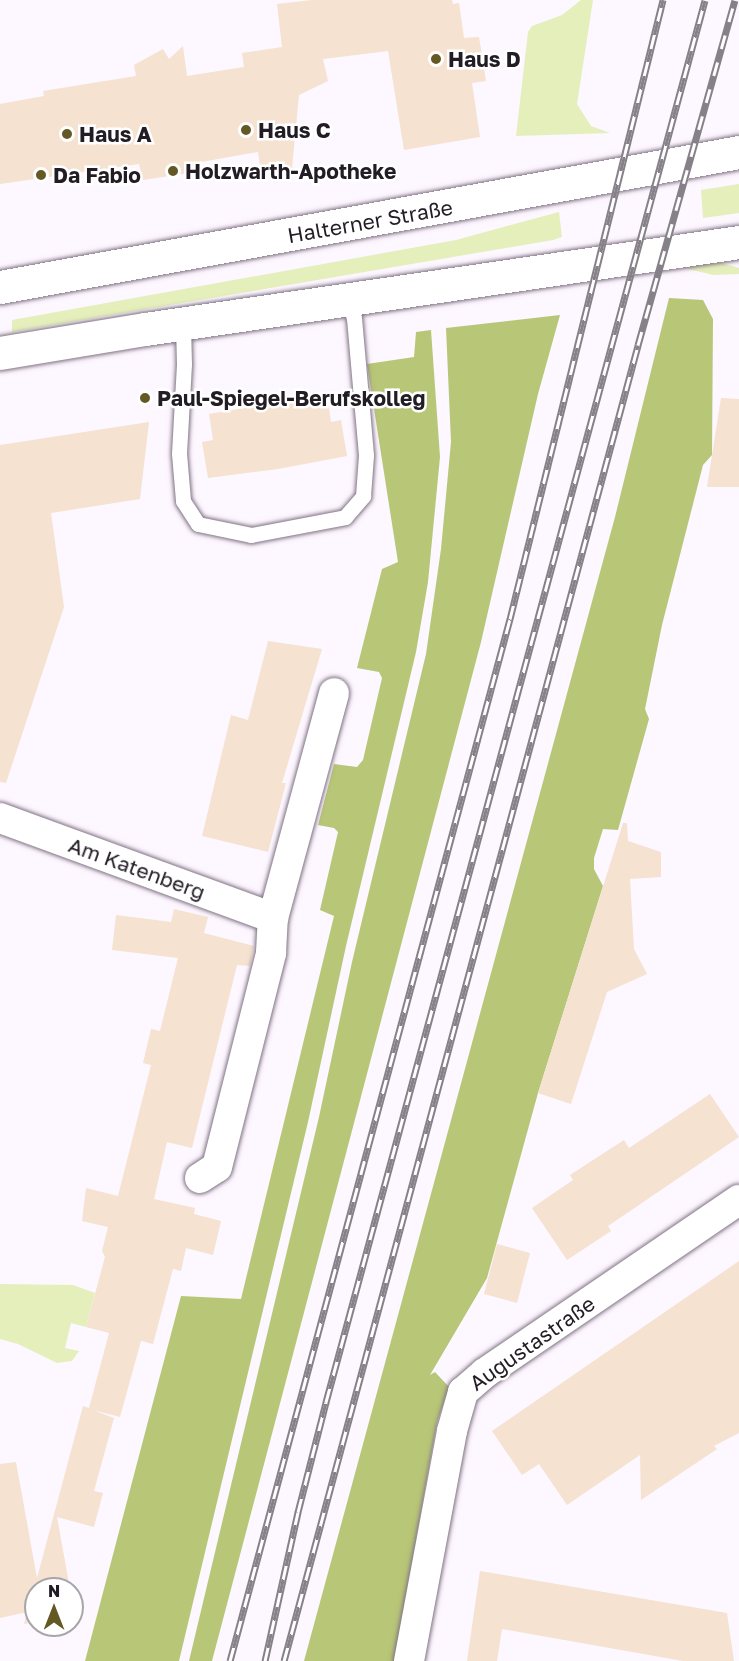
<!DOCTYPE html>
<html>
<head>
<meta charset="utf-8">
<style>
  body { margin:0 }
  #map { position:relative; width:739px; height:1661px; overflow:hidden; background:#fdf7ff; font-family:"Golos Text",sans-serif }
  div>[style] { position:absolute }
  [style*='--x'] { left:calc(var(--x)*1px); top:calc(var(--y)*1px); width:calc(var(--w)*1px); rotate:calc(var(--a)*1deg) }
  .green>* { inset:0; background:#e5efbb }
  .forest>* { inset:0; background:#b8c677 }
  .building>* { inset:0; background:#f5e2d0 }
  .roads { filter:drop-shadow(0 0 2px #817384) drop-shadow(0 0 2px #817384) }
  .lane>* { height:15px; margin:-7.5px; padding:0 7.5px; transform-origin:7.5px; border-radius:7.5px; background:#fff }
  .street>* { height:30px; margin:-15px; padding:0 15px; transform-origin:15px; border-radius:15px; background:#fff }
  .secondary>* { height:33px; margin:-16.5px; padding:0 16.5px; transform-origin:16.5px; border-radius:16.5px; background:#fff }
  .rail>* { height:7px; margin-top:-3.5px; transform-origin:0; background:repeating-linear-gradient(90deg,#fff 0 14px,#868188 0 28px); box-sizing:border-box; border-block:2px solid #868188 }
  .dots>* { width:16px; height:16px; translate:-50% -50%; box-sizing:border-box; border:3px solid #fff; border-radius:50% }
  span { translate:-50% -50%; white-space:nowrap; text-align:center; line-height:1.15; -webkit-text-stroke:5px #fff; paint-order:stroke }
  .poi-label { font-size:21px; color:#221d24; font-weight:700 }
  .left { translate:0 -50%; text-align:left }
  .street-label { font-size:21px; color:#221d24 }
  .north { position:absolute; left:24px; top:1577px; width:60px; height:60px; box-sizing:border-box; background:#fff; border:2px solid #a7a5a7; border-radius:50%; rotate:0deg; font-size:16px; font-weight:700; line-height:24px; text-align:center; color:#221d24 }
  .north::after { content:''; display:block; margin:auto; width:21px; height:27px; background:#645825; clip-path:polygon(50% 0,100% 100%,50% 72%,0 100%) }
</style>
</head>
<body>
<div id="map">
  <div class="green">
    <div style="clip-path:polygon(581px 0,593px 0,577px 104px,591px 126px,610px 133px,516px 136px,528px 32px,532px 26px,562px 15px)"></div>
    <div style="clip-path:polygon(739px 184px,739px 213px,703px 218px,701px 190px)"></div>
    <div style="clip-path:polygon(559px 212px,562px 237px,553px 240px,12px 332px,12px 320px,456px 240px)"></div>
    <div style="clip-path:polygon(708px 259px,739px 268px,739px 274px,713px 275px,680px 267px)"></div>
    <div style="clip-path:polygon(0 1284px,73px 1285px,95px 1293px,86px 1327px,71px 1323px,65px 1348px,79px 1351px,72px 1361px,57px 1363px,18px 1344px,0 1339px)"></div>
  </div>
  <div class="forest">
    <div style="clip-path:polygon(669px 298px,703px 300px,713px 319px,712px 455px,703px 465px,662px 625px,645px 709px,649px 719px,618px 830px,603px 829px,594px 858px,594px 869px,603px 886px,538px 1093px,487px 1278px,430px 1375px,435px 1372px,449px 1387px,437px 1423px,394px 1661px,304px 1661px,615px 517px)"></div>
    <div style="clip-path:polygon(560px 315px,538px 394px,481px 642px,212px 1661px,189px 1661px,319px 1117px,352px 962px,426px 654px,441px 549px,451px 442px,446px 328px)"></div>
    <div style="clip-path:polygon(431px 330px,440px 457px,428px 582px,416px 652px,346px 946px,308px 1122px,179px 1661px,85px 1661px,181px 1296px,241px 1299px,334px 916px,320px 910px,338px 832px,334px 828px,318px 825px,334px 764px,357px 767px,363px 760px,382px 678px,379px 672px,357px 668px,382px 569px,398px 562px,367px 364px,414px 357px,416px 332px)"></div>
  </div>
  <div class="building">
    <div style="clip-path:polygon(312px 0,452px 0,453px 4px,459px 3px,464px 38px,479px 37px,486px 81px,472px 83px,480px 137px,404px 150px,388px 51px,323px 59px,328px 81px,299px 95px,292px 168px,261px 172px,258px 152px,201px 162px,202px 171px,143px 180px,139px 164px,0 184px,0 104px,44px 96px,43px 91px,136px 76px,134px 65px,163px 49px,169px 59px,183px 46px,187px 76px,244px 67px,242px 53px,282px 47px,277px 4px)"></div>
    <div style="clip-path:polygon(327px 394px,331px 422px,341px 420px,347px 456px,278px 469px,208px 478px,202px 442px,213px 440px,209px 414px)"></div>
    <div style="clip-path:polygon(721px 398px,739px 399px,739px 487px,707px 487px)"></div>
    <div style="clip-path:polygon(149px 422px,140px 499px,51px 513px,64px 607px,6px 783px,0 782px,0 445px)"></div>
    <div style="clip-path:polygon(268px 641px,322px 649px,282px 783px,286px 783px,268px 852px,202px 836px,231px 715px,248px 720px)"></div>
    <div style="clip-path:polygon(623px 823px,627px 823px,628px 841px,661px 852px,661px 877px,630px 879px,634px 949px,647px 974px,607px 992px,571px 1104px,538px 1093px)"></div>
    <div style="clip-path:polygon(174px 909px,208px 917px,204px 933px,254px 946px,250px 966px,237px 965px,192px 1148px,167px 1142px,154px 1199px,195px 1208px,194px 1214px,221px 1221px,213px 1255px,186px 1248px,181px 1271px,173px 1269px,153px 1344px,141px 1341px,120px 1417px,93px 1410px,114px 1418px,94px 1491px,103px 1493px,94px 1527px,57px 1517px,70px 1589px,36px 1589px,36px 1622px,24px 1624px,27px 1612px,0 1618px,0 1464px,16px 1462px,37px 1578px,83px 1406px,89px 1408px,109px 1333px,86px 1327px,105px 1257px,102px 1251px,108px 1227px,82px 1221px,86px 1188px,118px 1196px,151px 1065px,143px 1063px,151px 1029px,160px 1031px,178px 958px,112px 950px,116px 915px,171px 922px)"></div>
    <div style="clip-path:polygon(710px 1094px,739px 1137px,608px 1226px,611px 1231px,567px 1260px,532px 1208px,573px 1180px,570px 1175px,624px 1140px,629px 1148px)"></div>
    <div style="clip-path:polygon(497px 1244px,530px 1253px,517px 1303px,484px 1294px)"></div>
    <div style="clip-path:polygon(739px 1261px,739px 1433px,714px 1446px,717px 1449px,641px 1500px,640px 1455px,567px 1505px,539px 1464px,522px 1475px,492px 1431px)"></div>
    <div style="clip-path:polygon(480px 1571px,727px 1613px,734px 1661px,683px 1661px,502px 1629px,497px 1661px,467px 1661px)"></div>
  </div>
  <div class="roads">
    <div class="lane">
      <div style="--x:183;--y:324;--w:40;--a:88.6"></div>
      <div style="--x:184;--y:364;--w:89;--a:93.2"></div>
      <div style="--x:179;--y:453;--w:48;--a:85.2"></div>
      <div style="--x:183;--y:501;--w:27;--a:57"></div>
      <div style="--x:198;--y:524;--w:54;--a:11.7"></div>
      <div style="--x:251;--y:535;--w:96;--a:-10.8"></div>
      <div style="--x:345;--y:517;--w:28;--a:-49"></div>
      <div style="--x:363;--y:496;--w:41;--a:-85.8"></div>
      <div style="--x:366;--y:455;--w:137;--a:-95"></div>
      <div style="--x:354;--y:319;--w:21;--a:-104"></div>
    </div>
    <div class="street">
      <div style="--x:0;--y:818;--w:291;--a:20.1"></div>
      <div style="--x:273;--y:918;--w:233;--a:-74.8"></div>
      <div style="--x:200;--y:1178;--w:20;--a:-33"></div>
      <div style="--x:217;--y:1167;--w:221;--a:-75.8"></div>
      <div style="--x:271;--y:953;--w:35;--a:-87"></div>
      <div style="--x:409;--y:1661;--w:234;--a:-79.4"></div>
      <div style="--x:452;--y:1431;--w:41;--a:-74.2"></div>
      <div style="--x:463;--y:1392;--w:29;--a:-41"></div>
      <div style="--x:485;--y:1373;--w:307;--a:-34.3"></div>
    </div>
    <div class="secondary">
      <div style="--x:0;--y:287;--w:751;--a:-10.35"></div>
      <div style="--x:0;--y:353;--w:147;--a:-9.4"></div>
      <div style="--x:145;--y:329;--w:600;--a:-8.33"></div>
    </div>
  </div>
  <div class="rail">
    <div style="--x:230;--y:1661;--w:1079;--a:-74.96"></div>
    <div style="--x:510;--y:619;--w:638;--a:-76.12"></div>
    <div style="--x:265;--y:1661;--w:153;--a:-77.5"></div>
    <div style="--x:298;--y:1512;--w:114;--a:-75.7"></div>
    <div style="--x:326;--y:1402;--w:1452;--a:-74.87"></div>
    <div style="--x:284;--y:1661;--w:1363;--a:-74.94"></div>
    <div style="--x:638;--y:345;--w:358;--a:-74.3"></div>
  </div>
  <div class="dots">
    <div style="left:436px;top:59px;background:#645825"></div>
    <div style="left:246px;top:130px;background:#645825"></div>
    <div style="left:67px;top:134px;background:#645825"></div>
    <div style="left:173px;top:171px;background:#645825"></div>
    <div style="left:41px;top:175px;background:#645825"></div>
    <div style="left:145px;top:398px;background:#645825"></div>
  </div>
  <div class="poi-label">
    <span class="left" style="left:448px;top:59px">Haus D</span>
    <span class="left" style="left:258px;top:130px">Haus C</span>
    <span class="left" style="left:79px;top:134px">Haus A</span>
    <span class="left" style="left:185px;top:171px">Holzwarth-Apotheke</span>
    <span class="left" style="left:53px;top:175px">Da Fabio</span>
    <span class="left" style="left:157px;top:398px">Paul-Spiegel-Berufskolleg</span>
  </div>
  <div class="street-label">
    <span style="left:370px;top:221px;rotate:-10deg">Halterner Straße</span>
    <span style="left:137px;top:868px;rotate:20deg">Am Katenberg</span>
    <span style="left:532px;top:1343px;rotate:-35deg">Augustastraße</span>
  </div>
  <div class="north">N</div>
</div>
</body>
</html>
